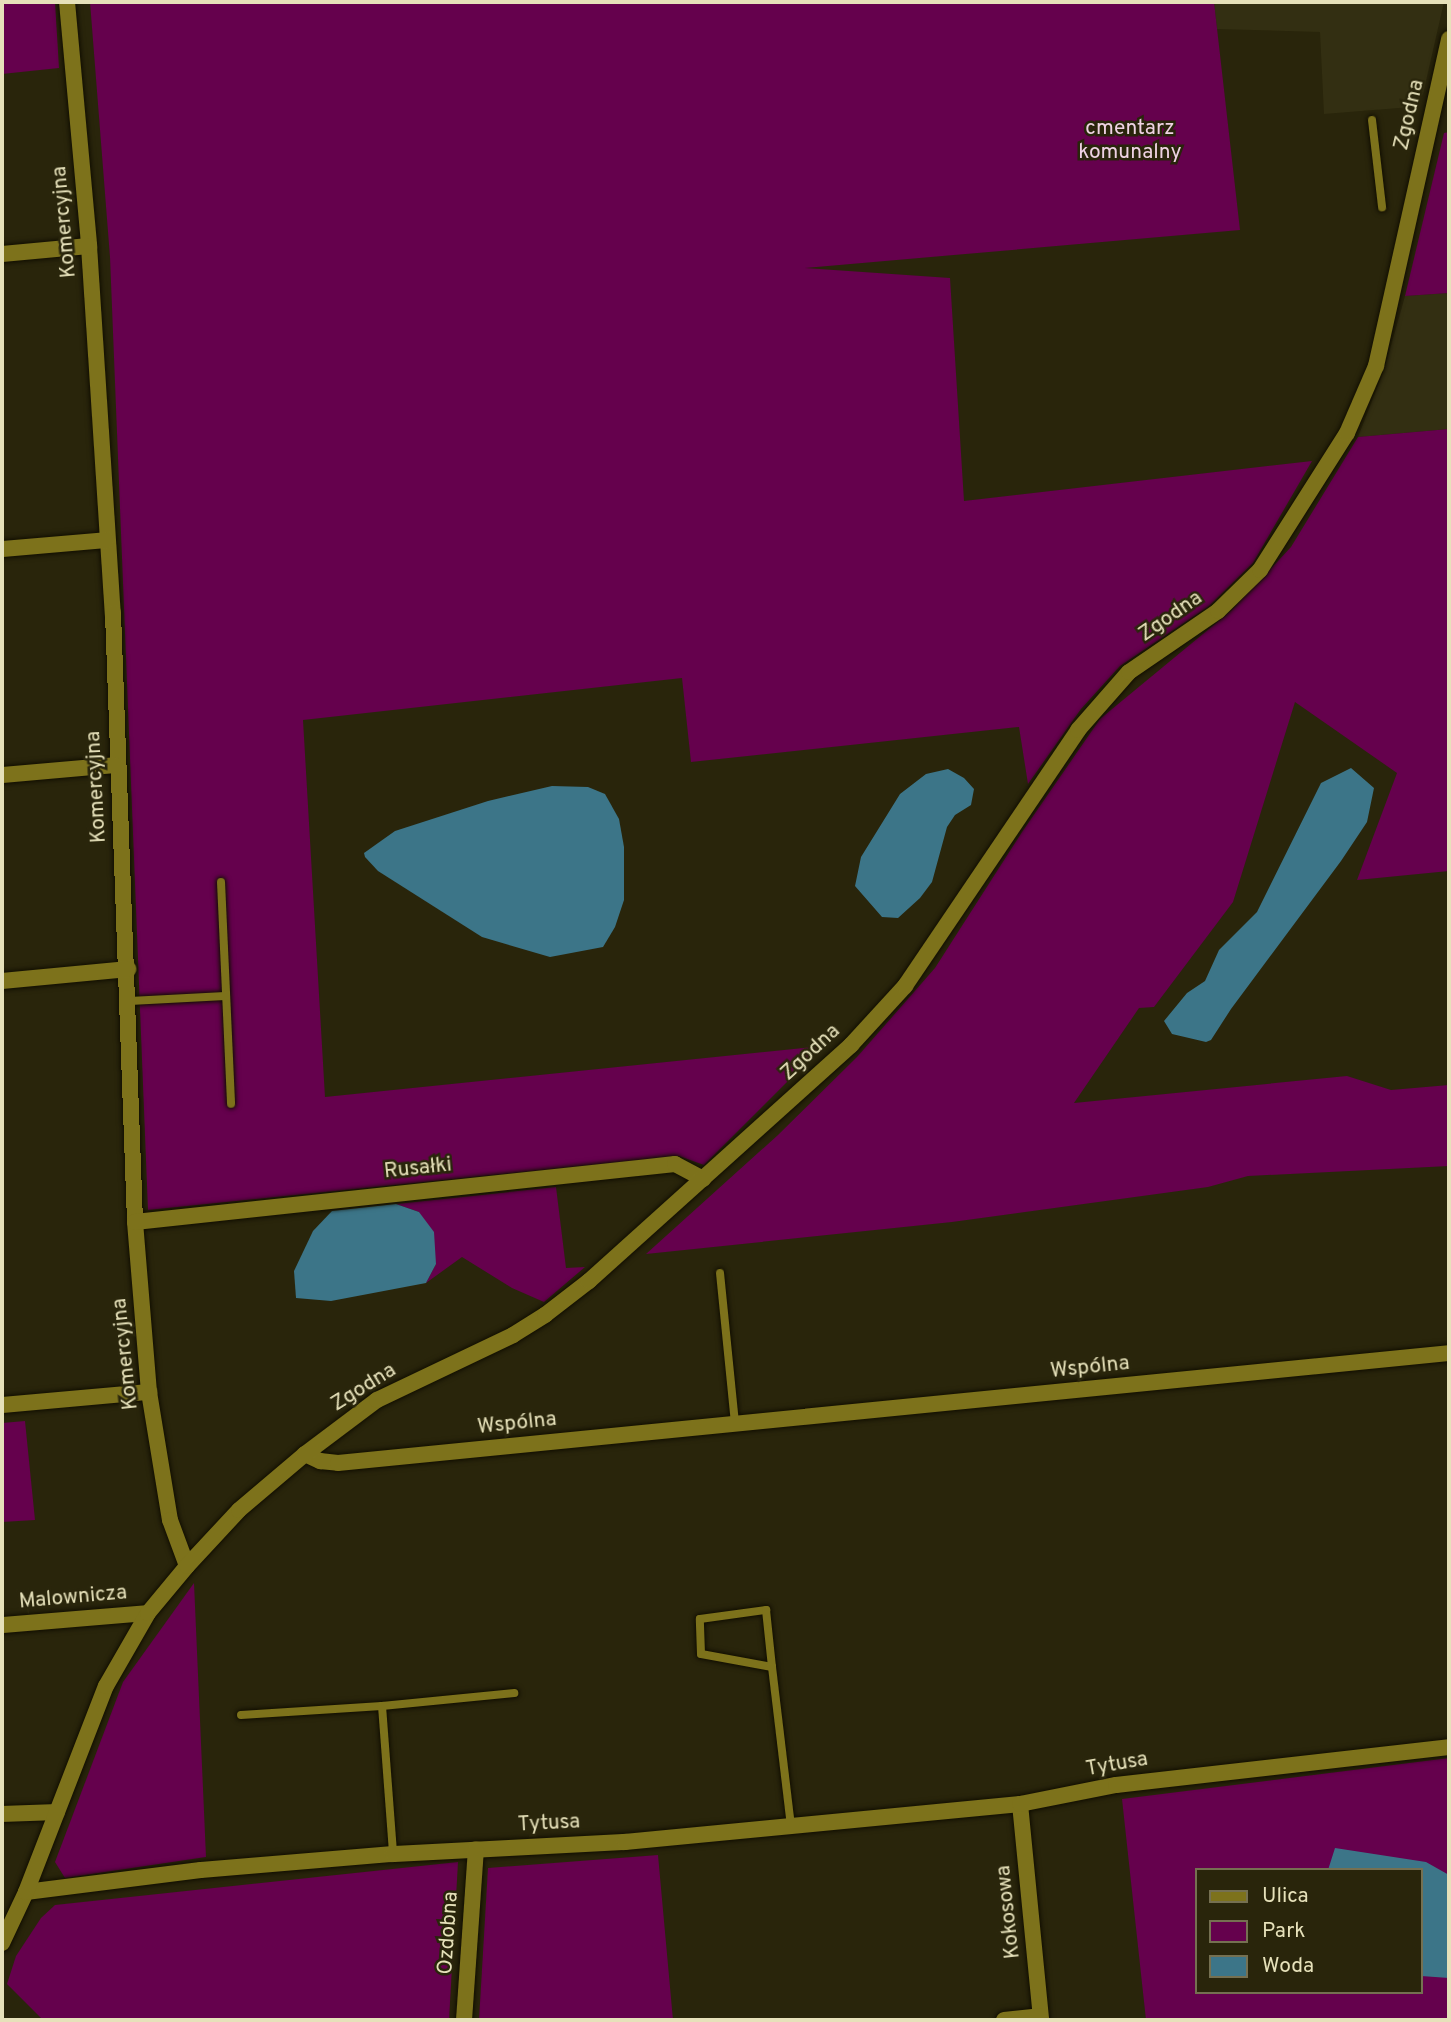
<!DOCTYPE html>
<html>
<head>
<meta charset="utf-8">
<style>
  body { margin:0 }
  #map { position:relative; width:1451px; height:2022px; overflow:hidden; background:#29250b; font-family:Overpass,sans-serif }
  div>[style] { position:absolute }
  [style*='--x'] { left:calc(var(--x)*1px); top:calc(var(--y)*1px); width:calc(var(--w)*1px); rotate:calc(var(--a)*1deg) }
  .built>* { inset:0; background:#332f12 }
  .green>* { inset:0; background:#65014d }
  .water>* { inset:0; background:#3c7588 }
  .roads { filter:drop-shadow(0 0 2px #110e00) drop-shadow(0 0 2px #110e00) }
  .service>* { height:8px; margin:-4px; padding:0 4px; transform-origin:4px; border-radius:4px; background:#7d721b }
  .minor>* { height:16px; margin:-8px; padding:0 8px; transform-origin:8px; border-radius:8px; background:#7d721b }
  span { translate:-50% -50%; white-space:nowrap; text-align:center; line-height:1.15; -webkit-text-stroke:5px #29250b; paint-order:stroke }
  .street-label { font-size:21px; color:#e6e1ba }
  .park-label { font-size:21px; color:#efd2e3 }
  .frame { position:absolute; inset:0; border:4px solid #e6e1ba; pointer-events:none }
  .legend { position:absolute; left:1195px; top:1868px; width:228px; height:126px; box-sizing:border-box; background:#29250b; border:2px solid #757051; margin:0; padding:9px 12px; list-style:none; font-size:21px; color:#e6e1ba }
  .legend li { display:flex; align-items:center; gap:14px; height:35px }
  .legend b { width:35px; border:2px solid #757051 }
</style>
</head>
<body>
<div id="map">
  <div class="built">
    <div style="clip-path:polygon(1214px 2px,1444px 2px,1423px 94px,1411px 107px,1324px 114px,1320px 32px,1217px 29px)"></div>
    <div style="clip-path:polygon(1449px 293px,1449px 429px,1358px 437px,1384px 370px,1405px 296px)"></div>
  </div>
  <div class="green">
    <div style="clip-path:polygon(2px 2px,55px 2px,59px 68px,2px 74px)"></div>
    <div style="clip-path:polygon(90px 2px,1214px 2px,1240px 230px,805px 268px,950px 278px,964px 501px,1312px 461px,1253px 563px,1209px 606px,1120px 666px,1081px 709px,1028px 784px,1019px 727px,691px 762px,682px 678px,303px 720px,325px 1097px,823px 1046px,704px 1165px,679px 1156px,148px 1210px,110px 257px)"></div>
    <div style="clip-path:polygon(1449px 132px,1449px 293px,1405px 296px,1444px 133px)"></div>
    <div style="clip-path:polygon(1449px 429px,1449px 871px,1357px 880px,1397px 773px,1295px 702px,1233px 902px,1154px 1007px,1139px 1008px,1074px 1103px,1347px 1076px,1391px 1090px,1449px 1085px,1449px 1166px,1248px 1176px,1208px 1187px,952px 1222px,646px 1254px,778px 1135px,857px 1057px,935px 968px,1022px 832px,1100px 719px,1232px 610px,1291px 547px,1358px 437px)"></div>
    <div style="clip-path:polygon(556px 1187px,566px 1268px,585px 1267px,544px 1302px,512px 1288px,462px 1257px,426px 1283px,436px 1264px,419px 1212px,396px 1204px)"></div>
    <div style="clip-path:polygon(25px 1421px,35px 1520px,2px 1522px,2px 1423px)"></div>
    <div style="clip-path:polygon(194px 1583px,206px 1857px,65px 1878px,55px 1862px,123px 1682px)"></div>
    <div style="clip-path:polygon(evenodd,1449px 1758px,1449px 2020px,1146px 2020px,1122px 1799px,1449px 1758px,1197px 1870px,1421px 1870px,1421px 1992px,1197px 1992px,1197px 1870px)"></div>
    <div style="clip-path:polygon(658px 1855px,673px 2020px,479px 2020px,488px 1868px)"></div>
    <div style="clip-path:polygon(458px 1862px,449px 2020px,43px 2020px,7px 1984px,16px 1956px,41px 1918px,55px 1905px)"></div>
  </div>
  <div class="water">
    <div style="clip-path:polygon(1351px 768px,1374px 788px,1367px 822px,1341px 861px,1231px 1009px,1211px 1040px,1206px 1042px,1172px 1034px,1164px 1021px,1187px 993px,1205px 981px,1219px 950px,1257px 912px,1321px 783px)"></div>
    <div style="clip-path:polygon(948px 769px,964px 778px,974px 789px,971px 805px,955px 815px,947px 827px,932px 882px,920px 898px,898px 918px,882px 917px,855px 886px,861px 857px,900px 794px,926px 774px)"></div>
    <div style="clip-path:polygon(552px 786px,588px 787px,605px 794px,619px 819px,624px 847px,624px 900px,615px 927px,603px 947px,550px 957px,482px 937px,378px 871px,365px 857px,364px 853px,395px 831px,488px 801px)"></div>
    <div style="clip-path:polygon(396px 1204px,419px 1212px,434px 1232px,436px 1264px,426px 1283px,331px 1301px,296px 1298px,294px 1271px,313px 1231px,332px 1211px)"></div>
    <div style="clip-path:polygon(1335px 1848px,1426px 1862px,1449px 1875px,1449px 1978px,1421px 1976px,1421px 1870px,1328px 1870px)"></div>
  </div>
  <div class="roads">
    <div class="service">
      <div style="--x:1372;--y:120;--w:88;--a:83.4"></div>
      <div style="--x:221;--y:882;--w:222;--a:87.4"></div>
      <div style="--x:129;--y:1001;--w:97;--a:-3"></div>
      <div style="--x:720;--y:1273;--w:152;--a:84.3"></div>
      <div style="--x:772;--y:1667;--w:72;--a:-169.6"></div>
      <div style="--x:701;--y:1654;--w:35;--a:-92"></div>
      <div style="--x:700;--y:1619;--w:67;--a:-7.8"></div>
      <div style="--x:766;--y:1610;--w:57;--a:84"></div>
      <div style="--x:772;--y:1667;--w:161;--a:83.2"></div>
      <div style="--x:382;--y:1706;--w:133;--a:-5.6"></div>
      <div style="--x:241;--y:1715;--w:141;--a:-3.7"></div>
      <div style="--x:382;--y:1706;--w:148;--a:85.7"></div>
    </div>
    <div class="minor">
      <div style="--x:67;--y:2;--w:245;--a:84.8"></div>
      <div style="--x:89;--y:246;--w:368;--a:86.3"></div>
      <div style="--x:113;--y:613;--w:609;--a:87.93"></div>
      <div style="--x:135;--y:1222;--w:171;--a:85.3"></div>
      <div style="--x:149;--y:1392;--w:130;--a:80.7"></div>
      <div style="--x:170;--y:1520;--w:49;--a:69.7"></div>
      <div style="--x:2;--y:254;--w:87;--a:-5.3"></div>
      <div style="--x:2;--y:549;--w:105;--a:-4.9"></div>
      <div style="--x:2;--y:775;--w:114;--a:-5"></div>
      <div style="--x:2;--y:981;--w:127;--a:-5.4"></div>
      <div style="--x:135;--y:1222;--w:543;--a:-6.13"></div>
      <div style="--x:675;--y:1164;--w:32;--a:28"></div>
      <div style="--x:2;--y:1405;--w:148;--a:-5.1"></div>
      <div style="--x:305;--y:1454;--w:17;--a:25"></div>
      <div style="--x:320;--y:1461;--w:18;--a:6"></div>
      <div style="--x:338;--y:1463;--w:1116;--a:-5.65"></div>
      <div style="--x:2;--y:1625;--w:146;--a:-4.7"></div>
      <div style="--x:1020;--y:1804;--w:217;--a:84.4"></div>
      <div style="--x:2;--y:1814;--w:55;--a:-2.1"></div>
      <div style="--x:26;--y:1892;--w:176;--a:-7.2"></div>
      <div style="--x:201;--y:1870;--w:193;--a:-4.8"></div>
      <div style="--x:393;--y:1854;--w:232;--a:-3"></div>
      <div style="--x:625;--y:1842;--w:397;--a:-5.5"></div>
      <div style="--x:1020;--y:1804;--w:98;--a:-11.2"></div>
      <div style="--x:1116;--y:1785;--w:335;--a:-6.5"></div>
      <div style="--x:2;--y:1943;--w:56;--a:-64.8"></div>
      <div style="--x:26;--y:1892;--w:221;--a:-68.8"></div>
      <div style="--x:106;--y:1686;--w:84;--a:-60.1"></div>
      <div style="--x:148;--y:1613;--w:61;--a:-50.3"></div>
      <div style="--x:187;--y:1566;--w:76;--a:-47.1"></div>
      <div style="--x:239;--y:1510;--w:87;--a:-40.3"></div>
      <div style="--x:305;--y:1454;--w:90;--a:-36.9"></div>
      <div style="--x:377;--y:1400;--w:151;--a:-25.5"></div>
      <div style="--x:513;--y:1335;--w:38;--a:-32"></div>
      <div style="--x:545;--y:1315;--w:56;--a:-37.7"></div>
      <div style="--x:589;--y:1281;--w:353;--a:-42"></div>
      <div style="--x:851;--y:1045;--w:80;--a:-47.5"></div>
      <div style="--x:905;--y:986;--w:309;--a:-55.9"></div>
      <div style="--x:1078;--y:730;--w:77;--a:-48.7"></div>
      <div style="--x:1129;--y:672;--w:108;--a:-34.4"></div>
      <div style="--x:1218;--y:611;--w:59;--a:-44.3"></div>
      <div style="--x:1260;--y:570;--w:162;--a:-57.6"></div>
      <div style="--x:1347;--y:433;--w:73;--a:-66.6"></div>
      <div style="--x:1376;--y:366;--w:335;--a:-77.4"></div>
      <div style="--x:464;--y:2020;--w:171;--a:-86"></div>
      <div style="--x:1004;--y:2020;--w:36;--a:-6"></div>
    </div>
  </div>
  <div class="street-label">
    <span style="left:1410px;top:115px;rotate:-77deg">Zgodna</span>
    <span style="left:65px;top:222px;rotate:-95deg">Komercyjna</span>
    <span style="left:1171px;top:617px;rotate:-35deg">Zgodna</span>
    <span style="left:97px;top:787px;rotate:-93deg">Komercyjna</span>
    <span style="left:811px;top:1053px;rotate:-43deg">Zgodna</span>
    <span style="left:418px;top:1169px;rotate:-6deg">Rusałki</span>
    <span style="left:126px;top:1354px;rotate:-96deg">Komercyjna</span>
    <span style="left:1090px;top:1368px;rotate:-6deg">Wspólna</span>
    <span style="left:364px;top:1388px;rotate:-32deg">Zgodna</span>
    <span style="left:517px;top:1424px;rotate:-6deg">Wspólna</span>
    <span style="left:73px;top:1598px;rotate:-5deg">Malownicza</span>
    <span style="left:1117px;top:1765px;rotate:-10deg">Tytusa</span>
    <span style="left:549px;top:1824px;rotate:-3deg">Tytusa</span>
    <span style="left:1009px;top:1912px;rotate:-96deg">Kokosowa</span>
    <span style="left:449px;top:1933px;rotate:-86deg">Ozdobna</span>
  </div>
  <div class="park-label">
    <span style="left:1130px;top:141px">cmentarz<br>komunalny</span>
  </div>
  <div class="frame"></div>
  <ul class="legend">
  <li><b style="height:9px;background:#7d721b"></b>Ulica</li>
  <li><b style="height:19px;background:#65014d"></b>Park</li>
  <li><b style="height:19px;background:#3c7588"></b>Woda</li>
  </ul>
</div>
</body>
</html>
